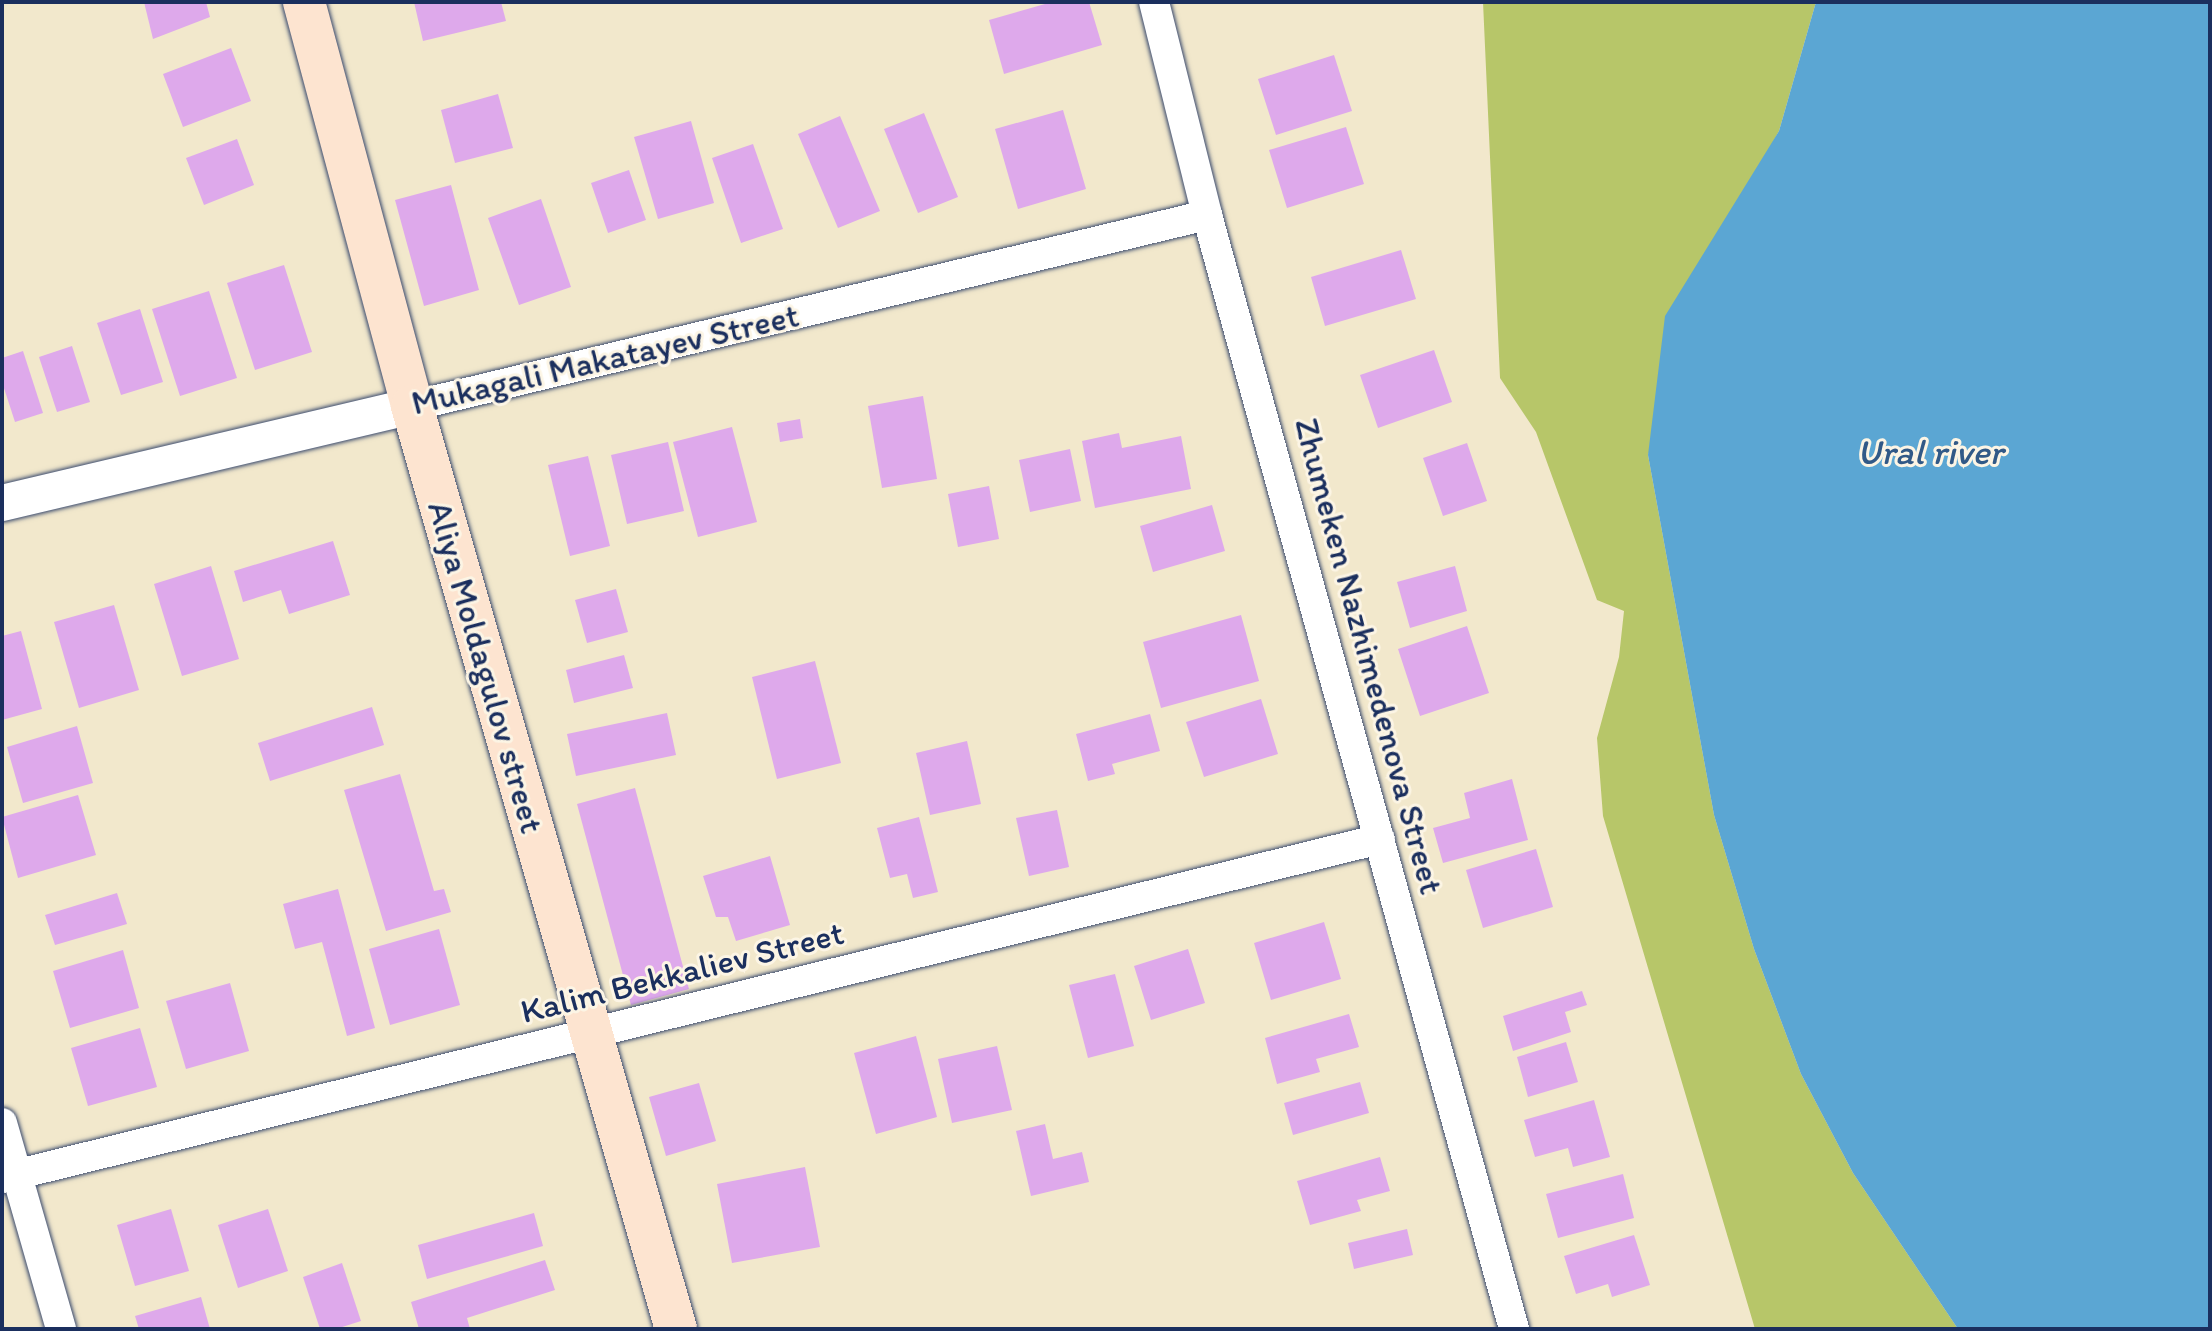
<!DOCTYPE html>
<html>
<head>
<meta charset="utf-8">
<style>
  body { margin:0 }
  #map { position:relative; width:2212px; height:1331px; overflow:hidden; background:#f2e8cc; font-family:Itim,sans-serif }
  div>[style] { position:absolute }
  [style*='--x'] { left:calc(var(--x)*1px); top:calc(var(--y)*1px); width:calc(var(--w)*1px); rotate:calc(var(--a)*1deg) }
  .green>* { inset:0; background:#b7c669 }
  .water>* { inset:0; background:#5ba6d3 }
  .building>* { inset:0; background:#dea9eb }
  .roads { filter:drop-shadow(0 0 2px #3b4b6e) drop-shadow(0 0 2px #3b4b6e) }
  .minor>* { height:30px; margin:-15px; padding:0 15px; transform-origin:15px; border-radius:15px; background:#fff }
  .tertiary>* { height:36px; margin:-18px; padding:0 18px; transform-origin:18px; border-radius:18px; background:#fff }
  .secondary>* { height:42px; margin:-21px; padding:0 21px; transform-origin:21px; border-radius:21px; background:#fde4d0 }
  span { translate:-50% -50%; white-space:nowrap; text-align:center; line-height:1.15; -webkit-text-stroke:6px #fcf5e5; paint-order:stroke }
  .street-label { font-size:34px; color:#1b2f5e }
  .water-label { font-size:36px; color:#315987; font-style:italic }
  .frame { position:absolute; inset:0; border:4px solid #1b2f5e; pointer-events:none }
</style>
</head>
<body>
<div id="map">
  <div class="green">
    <div style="clip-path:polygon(1483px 2px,1816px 2px,1779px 131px,1747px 189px,1648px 455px,1714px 815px,1754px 949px,1801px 1074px,1853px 1173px,1958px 1329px,1755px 1329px,1603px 816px,1597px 738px,1619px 657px,1624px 611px,1597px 600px,1536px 432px,1500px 378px)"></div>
  </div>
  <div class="water">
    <div style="clip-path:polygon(1816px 2px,2210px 2px,2210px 1329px,1958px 1329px,1853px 1173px,1801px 1074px,1754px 949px,1714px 815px,1648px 455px,1665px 316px,1779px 131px)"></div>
  </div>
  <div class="building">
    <div style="clip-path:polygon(144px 2px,206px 2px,210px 17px,153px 39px)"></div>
    <div style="clip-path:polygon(414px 2px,501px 2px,506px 21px,423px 41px)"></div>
    <div style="clip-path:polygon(1052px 2px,1089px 2px,1102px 45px,1004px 74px,989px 20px)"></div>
    <div style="clip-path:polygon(231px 48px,251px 101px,183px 127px,163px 74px)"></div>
    <div style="clip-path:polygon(1334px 55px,1352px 111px,1276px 135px,1258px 79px)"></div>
    <div style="clip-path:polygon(498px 94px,513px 148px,455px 163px,441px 110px)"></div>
    <div style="clip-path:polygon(1063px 110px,1086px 189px,1018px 209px,995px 129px)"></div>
    <div style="clip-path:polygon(924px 113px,958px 197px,918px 213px,884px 129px)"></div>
    <div style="clip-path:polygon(840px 116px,880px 211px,838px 228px,798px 134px)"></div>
    <div style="clip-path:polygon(691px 121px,714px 203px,658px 219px,634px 137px)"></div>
    <div style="clip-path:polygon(1346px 127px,1364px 184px,1287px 208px,1269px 150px)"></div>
    <div style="clip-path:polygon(237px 139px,254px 185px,204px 205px,186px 158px)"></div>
    <div style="clip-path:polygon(753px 144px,783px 229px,741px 243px,712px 158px)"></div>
    <div style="clip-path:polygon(629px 170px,646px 220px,608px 233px,591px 183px)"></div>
    <div style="clip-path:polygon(451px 185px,479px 290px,424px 306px,395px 200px)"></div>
    <div style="clip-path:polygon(541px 199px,571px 287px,519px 305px,488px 218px)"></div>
    <div style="clip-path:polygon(1401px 250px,1416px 299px,1325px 326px,1311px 277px)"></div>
    <div style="clip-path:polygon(284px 265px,312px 352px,255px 370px,227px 283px)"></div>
    <div style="clip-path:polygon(209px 291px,237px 378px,180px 396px,152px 309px)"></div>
    <div style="clip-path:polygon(140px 309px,163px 382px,121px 395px,97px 323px)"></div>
    <div style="clip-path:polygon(72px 346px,90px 402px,57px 412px,39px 357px)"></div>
    <div style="clip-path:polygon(1434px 350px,1452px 402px,1378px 428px,1360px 375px)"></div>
    <div style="clip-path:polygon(23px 351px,43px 413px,15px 422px,2px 382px,2px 358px)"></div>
    <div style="clip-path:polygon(923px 396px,937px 479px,882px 488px,868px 406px)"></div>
    <div style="clip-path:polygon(800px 419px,803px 438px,780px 442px,777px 423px)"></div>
    <div style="clip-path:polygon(732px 427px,757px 522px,698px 537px,673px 442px)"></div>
    <div style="clip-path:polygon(1119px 433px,1122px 448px,1181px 436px,1191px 489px,1095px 508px,1082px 441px)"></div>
    <div style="clip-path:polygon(668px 442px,684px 511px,627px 524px,611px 455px)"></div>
    <div style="clip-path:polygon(1467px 443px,1487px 501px,1443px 516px,1423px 458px)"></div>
    <div style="clip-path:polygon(1070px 449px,1081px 501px,1030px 512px,1019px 460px)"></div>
    <div style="clip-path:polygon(588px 456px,610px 546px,570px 556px,548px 465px)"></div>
    <div style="clip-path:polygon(989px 486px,999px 539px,958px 547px,948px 494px)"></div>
    <div style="clip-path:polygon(1212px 505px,1225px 551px,1153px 572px,1140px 526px)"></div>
    <div style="clip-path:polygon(333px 541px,350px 595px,289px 614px,281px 590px,243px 602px,234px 571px)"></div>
    <div style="clip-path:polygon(211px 566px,239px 659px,182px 676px,154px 584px)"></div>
    <div style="clip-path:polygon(1455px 566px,1467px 611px,1410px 628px,1397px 582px)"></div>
    <div style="clip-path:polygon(616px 589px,628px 632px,587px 643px,575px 600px)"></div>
    <div style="clip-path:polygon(114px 605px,139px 690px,79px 708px,54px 622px)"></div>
    <div style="clip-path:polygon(1241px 615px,1259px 681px,1161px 708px,1143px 642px)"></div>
    <div style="clip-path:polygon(1467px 626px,1489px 693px,1420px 716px,1398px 649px)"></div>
    <div style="clip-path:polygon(21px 631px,42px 709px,2px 720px,2px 636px)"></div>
    <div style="clip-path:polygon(624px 655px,633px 688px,574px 703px,566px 670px)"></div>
    <div style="clip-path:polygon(815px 661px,841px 763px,777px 779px,752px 677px)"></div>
    <div style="clip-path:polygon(1261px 699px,1278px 754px,1204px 777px,1186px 722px)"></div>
    <div style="clip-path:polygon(372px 707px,384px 745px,270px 781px,258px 743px)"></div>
    <div style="clip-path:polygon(667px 713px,676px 755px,576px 776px,567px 734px)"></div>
    <div style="clip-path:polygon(1150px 714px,1160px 751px,1112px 764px,1115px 774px,1088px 781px,1076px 734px)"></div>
    <div style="clip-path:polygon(77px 726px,93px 783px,23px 803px,7px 747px)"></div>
    <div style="clip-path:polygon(967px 741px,981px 804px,930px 815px,916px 753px)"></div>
    <div style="clip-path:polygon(400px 774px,434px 891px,444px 889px,451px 912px,386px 931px,344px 790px)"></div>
    <div style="clip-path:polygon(1512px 779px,1528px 840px,1443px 863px,1433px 828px,1470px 818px,1464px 793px)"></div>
    <div style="clip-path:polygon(635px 788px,689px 989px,631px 1005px,577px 804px)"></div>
    <div style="clip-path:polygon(78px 795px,96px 855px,18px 878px,2px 817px)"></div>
    <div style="clip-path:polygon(1057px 810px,1069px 867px,1029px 876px,1016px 818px)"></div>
    <div style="clip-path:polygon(919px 817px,938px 892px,913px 898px,907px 874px,890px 878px,877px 828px)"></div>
    <div style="clip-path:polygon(1536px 849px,1553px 907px,1483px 928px,1466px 870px)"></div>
    <div style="clip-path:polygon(770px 856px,790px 925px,736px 941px,728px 917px,716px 917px,703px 876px)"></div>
    <div style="clip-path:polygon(338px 889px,375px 1028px,347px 1036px,322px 942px,295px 949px,283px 904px)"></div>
    <div style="clip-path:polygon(117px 893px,127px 924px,55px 945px,45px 915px)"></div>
    <div style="clip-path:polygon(1324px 922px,1341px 979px,1271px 1000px,1254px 943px)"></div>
    <div style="clip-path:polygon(439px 929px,460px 1005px,390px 1025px,369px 949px)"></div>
    <div style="clip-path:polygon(1188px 949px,1205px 1003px,1151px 1020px,1134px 966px)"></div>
    <div style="clip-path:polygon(123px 950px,139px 1008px,70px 1028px,53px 971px)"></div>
    <div style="clip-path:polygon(1115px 974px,1134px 1046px,1088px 1058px,1069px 985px)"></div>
    <div style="clip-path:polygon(230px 983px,249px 1051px,186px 1069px,166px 1001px)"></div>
    <div style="clip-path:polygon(1582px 991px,1587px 1005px,1565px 1012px,1571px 1032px,1513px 1051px,1503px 1016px)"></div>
    <div style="clip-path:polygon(1349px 1014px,1359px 1047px,1316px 1059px,1320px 1072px,1277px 1084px,1265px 1038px)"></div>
    <div style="clip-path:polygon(140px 1028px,157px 1087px,88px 1106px,71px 1048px)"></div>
    <div style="clip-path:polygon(916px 1036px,937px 1117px,876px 1134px,854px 1053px)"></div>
    <div style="clip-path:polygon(1566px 1042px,1578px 1082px,1528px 1097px,1517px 1057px)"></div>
    <div style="clip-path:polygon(997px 1046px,1012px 1110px,952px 1123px,938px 1059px)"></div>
    <div style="clip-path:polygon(1360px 1082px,1369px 1113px,1293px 1135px,1284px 1103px)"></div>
    <div style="clip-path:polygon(699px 1083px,716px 1141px,666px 1156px,649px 1097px)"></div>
    <div style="clip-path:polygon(1594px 1100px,1610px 1157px,1573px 1167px,1568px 1148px,1535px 1157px,1524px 1120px)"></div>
    <div style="clip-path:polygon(1045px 1124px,1053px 1159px,1082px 1152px,1089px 1182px,1031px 1196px,1016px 1131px)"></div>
    <div style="clip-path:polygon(1380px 1157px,1390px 1191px,1357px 1200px,1361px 1211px,1310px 1225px,1297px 1181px)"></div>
    <div style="clip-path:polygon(805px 1167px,820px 1247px,732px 1263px,717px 1184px)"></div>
    <div style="clip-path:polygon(1623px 1174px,1634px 1218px,1558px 1238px,1546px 1194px)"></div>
    <div style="clip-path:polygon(171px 1209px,189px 1271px,135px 1286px,117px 1225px)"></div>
    <div style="clip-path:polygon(268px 1209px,288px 1271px,238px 1288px,218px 1225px)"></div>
    <div style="clip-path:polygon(534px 1213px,543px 1246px,427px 1279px,418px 1245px)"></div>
    <div style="clip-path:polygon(1407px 1229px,1413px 1255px,1354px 1269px,1348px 1243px)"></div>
    <div style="clip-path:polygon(1634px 1235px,1650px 1285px,1612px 1297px,1608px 1284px,1576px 1294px,1564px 1256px)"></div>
    <div style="clip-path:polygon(545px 1260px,555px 1290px,467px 1318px,470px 1329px,419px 1329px,411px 1302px)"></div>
    <div style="clip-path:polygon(342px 1263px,361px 1321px,336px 1329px,320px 1329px,303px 1277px)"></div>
    <div style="clip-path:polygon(201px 1297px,210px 1329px,139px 1329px,135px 1316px)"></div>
  </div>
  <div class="roads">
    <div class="minor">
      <div style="--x:1154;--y:2;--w:219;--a:76"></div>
      <div style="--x:1207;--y:215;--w:1156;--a:74.59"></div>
      <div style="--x:412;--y:406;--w:818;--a:-13.51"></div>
      <div style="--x:2;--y:1123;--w:214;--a:74"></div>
      <div style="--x:2;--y:1178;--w:1419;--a:-13.82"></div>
    </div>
    <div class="tertiary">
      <div style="--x:2;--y:503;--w:421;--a:-13.3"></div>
    </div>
    <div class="secondary">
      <div style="--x:304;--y:2;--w:418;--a:75"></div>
      <div style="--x:412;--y:406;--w:960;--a:74.04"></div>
    </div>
  </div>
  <div class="street-label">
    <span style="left:605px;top:359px;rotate:-13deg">Mukagali Makatayev Street</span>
    <span style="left:1369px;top:656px;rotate:75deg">Zhumeken Nazhimedenova Street</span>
    <span style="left:486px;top:667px;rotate:74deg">Aliya Moldagulov street</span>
    <span style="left:682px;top:972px;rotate:-14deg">Kalim Bekkaliev Street</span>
  </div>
  <div class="water-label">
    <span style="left:1930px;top:452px">Ural river</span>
  </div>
  <div class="frame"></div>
</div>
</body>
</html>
